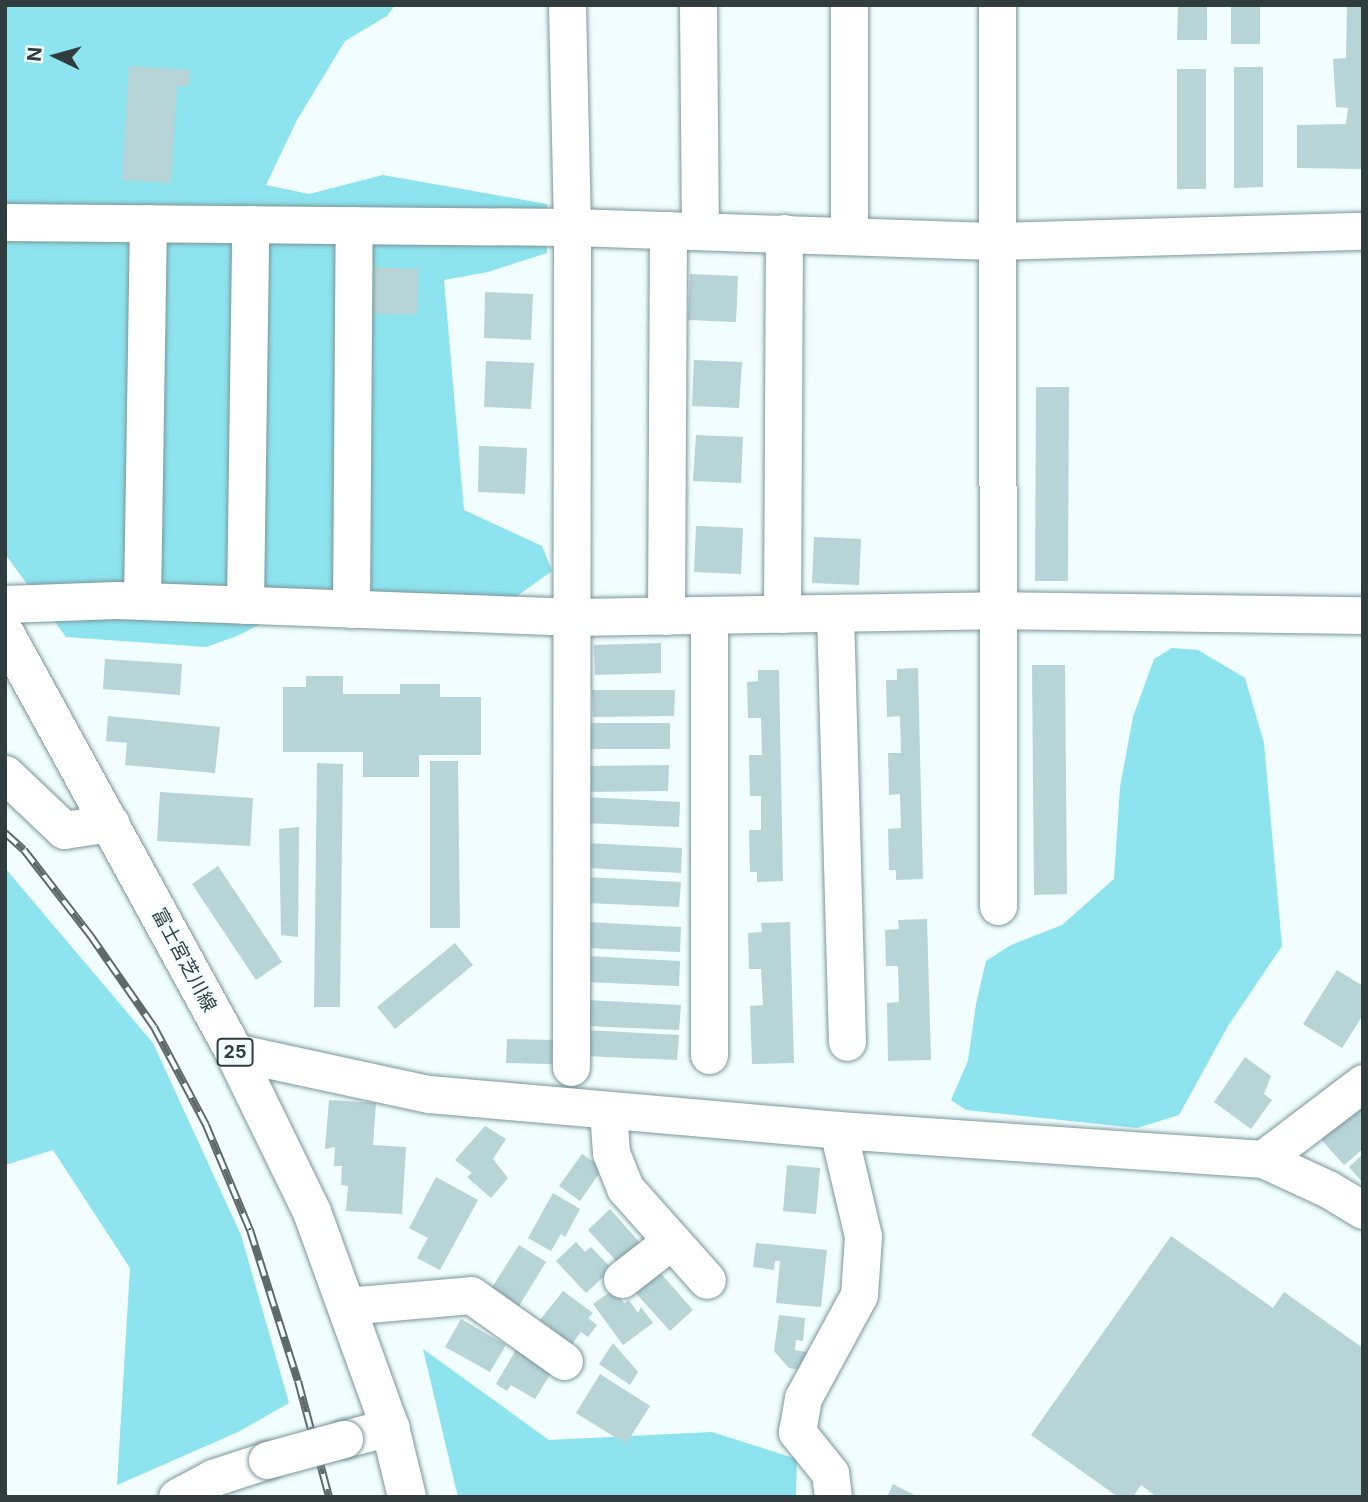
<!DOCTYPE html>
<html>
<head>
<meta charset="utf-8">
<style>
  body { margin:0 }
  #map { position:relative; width:1368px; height:1502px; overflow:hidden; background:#f1fdfe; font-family:Inter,"Noto Sans JP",sans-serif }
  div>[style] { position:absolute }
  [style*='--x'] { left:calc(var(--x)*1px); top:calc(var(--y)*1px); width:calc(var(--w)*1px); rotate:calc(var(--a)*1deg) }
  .green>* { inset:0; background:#8de3ee }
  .building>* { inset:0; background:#b7d4d7 }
  .roads { filter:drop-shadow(0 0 2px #7a9699) drop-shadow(0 0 2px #7a9699) }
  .minor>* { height:37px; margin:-18.5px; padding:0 18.5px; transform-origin:18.5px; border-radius:18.5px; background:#fff }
  .major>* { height:38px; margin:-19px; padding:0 19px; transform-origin:19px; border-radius:19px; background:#fff }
  .rail>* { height:8px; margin-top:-4px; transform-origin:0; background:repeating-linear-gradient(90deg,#f1fdfe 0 16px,#5d696a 0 32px); box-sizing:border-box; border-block:2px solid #5d696a }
  .bridges { filter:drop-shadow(0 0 2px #7a9699) drop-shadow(0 0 2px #7a9699) }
  .minor-bridge>* { height:37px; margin:-18.5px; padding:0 18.5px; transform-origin:18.5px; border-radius:18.5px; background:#fff }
  span { translate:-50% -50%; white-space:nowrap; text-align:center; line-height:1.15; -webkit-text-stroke:5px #f1fdfe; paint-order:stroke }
  .shield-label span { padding:2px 5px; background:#f1fdfe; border:2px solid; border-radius:5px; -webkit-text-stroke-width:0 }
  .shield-label { font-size:18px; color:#303c3d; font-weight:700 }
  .street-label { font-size:19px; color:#303c3d }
  .frame { position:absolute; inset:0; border:7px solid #303c3d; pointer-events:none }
  .north { position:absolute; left:21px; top:21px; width:70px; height:70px; -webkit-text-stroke:5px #f1fdfe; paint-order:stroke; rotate:275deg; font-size:19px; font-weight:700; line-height:28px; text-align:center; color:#303c3d }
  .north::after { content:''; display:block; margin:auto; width:24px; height:32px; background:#303c3d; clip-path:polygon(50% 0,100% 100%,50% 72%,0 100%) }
</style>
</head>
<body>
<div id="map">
  <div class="green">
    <div style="clip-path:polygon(5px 5px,395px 5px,387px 16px,345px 41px,297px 120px,266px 185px,309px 194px,383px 175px,547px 204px,547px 253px,488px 272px,444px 280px,464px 510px,542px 546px,552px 571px,492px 614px,314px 597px,237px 636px,206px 647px,66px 637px,5px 554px)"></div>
    <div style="clip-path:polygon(1172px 648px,1198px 650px,1245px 678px,1264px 743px,1282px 946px,1228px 1026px,1179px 1115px,1137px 1128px,966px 1110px,951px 1100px,968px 1061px,976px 1004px,986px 961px,1011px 945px,1062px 925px,1114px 879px,1120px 787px,1133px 717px,1154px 659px)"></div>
    <div style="clip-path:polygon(5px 868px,153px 1043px,241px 1235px,289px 1403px,238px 1432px,117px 1485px,130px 1268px,53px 1150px,5px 1165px)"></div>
    <div style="clip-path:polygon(423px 1349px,549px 1440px,712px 1432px,797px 1459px,796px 1497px,458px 1497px)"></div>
  </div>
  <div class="building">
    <div style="clip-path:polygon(1178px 5px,1207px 5px,1207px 40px,1177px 40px)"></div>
    <div style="clip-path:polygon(1231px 5px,1260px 5px,1260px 44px,1231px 44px)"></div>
    <div style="clip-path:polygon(1347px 5px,1363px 5px,1363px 169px,1297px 168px,1297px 125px,1346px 124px,1348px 108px,1336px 107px,1333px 59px,1346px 58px)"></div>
    <div style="clip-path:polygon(129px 66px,190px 70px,189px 86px,177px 86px,171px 183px,122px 180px)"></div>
    <div style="clip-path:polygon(1234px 67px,1263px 67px,1263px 187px,1234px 188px)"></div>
    <div style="clip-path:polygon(1177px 69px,1206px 69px,1206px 189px,1177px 189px)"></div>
    <div style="clip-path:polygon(371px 267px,419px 269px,417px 315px,369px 313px)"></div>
    <div style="clip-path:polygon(690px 274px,738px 276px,736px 322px,688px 320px)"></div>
    <div style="clip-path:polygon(485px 292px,533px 294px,531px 340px,484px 338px)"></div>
    <div style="clip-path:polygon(694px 360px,742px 362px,739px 408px,692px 406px)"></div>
    <div style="clip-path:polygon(486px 361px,534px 363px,531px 409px,484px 407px)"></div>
    <div style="clip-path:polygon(1036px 387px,1069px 387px,1068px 581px,1035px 581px)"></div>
    <div style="clip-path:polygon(696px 435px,743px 437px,741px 483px,693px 481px)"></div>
    <div style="clip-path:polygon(479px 446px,527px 448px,525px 494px,478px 492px)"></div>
    <div style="clip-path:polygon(696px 526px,743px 528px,741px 574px,694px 572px)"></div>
    <div style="clip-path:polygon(814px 537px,861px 539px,859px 585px,812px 583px)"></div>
    <div style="clip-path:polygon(661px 643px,661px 673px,595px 675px,594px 645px)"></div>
    <div style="clip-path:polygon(105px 659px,182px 664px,180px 695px,103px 689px)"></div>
    <div style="clip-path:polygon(1032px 665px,1065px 665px,1067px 894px,1034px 895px)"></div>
    <div style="clip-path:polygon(918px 668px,923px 879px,896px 880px,896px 870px,889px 870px,888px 829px,901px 828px,900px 794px,889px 795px,888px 753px,901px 753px,900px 716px,887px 717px,886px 680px,897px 680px,897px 669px)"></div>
    <div style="clip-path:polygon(758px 670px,779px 670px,783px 881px,757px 882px,757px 872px,750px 872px,749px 830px,761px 830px,761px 796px,750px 796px,749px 755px,762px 755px,761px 718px,748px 718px,747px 682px,758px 681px)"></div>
    <div style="clip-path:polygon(306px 676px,343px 676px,343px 694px,400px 694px,400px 684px,440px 684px,440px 697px,481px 697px,481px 755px,419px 755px,419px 777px,363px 777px,363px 752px,283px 752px,283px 687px,306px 687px)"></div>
    <div style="clip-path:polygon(592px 690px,675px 690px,674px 716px,593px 717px)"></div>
    <div style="clip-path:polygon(108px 716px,220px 727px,215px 773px,125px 765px,127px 743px,106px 741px)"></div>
    <div style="clip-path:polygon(588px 723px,670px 723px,670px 749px,588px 749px)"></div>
    <div style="clip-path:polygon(430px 761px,458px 761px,460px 928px,430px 928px)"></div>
    <div style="clip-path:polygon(317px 763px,343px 764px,340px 1007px,314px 1007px)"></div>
    <div style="clip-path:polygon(669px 765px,668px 791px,586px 792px,586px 766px)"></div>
    <div style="clip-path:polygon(160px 792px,253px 798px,250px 846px,157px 841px)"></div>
    <div style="clip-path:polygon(587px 797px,680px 802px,679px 827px,585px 823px)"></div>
    <div style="clip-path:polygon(299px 827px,298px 937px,281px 935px,279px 829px)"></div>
    <div style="clip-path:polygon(588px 843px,682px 848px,681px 873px,587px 868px)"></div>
    <div style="clip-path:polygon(218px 866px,282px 962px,256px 980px,192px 884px)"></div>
    <div style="clip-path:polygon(587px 877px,681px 882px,679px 907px,586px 903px)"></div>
    <div style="clip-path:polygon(927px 919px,931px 1060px,888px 1061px,887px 1003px,899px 1002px,898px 966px,886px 966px,885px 930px,899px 929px,898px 920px)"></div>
    <div style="clip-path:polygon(587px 922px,681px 927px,680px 952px,586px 948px)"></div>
    <div style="clip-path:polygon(790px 922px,794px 1063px,752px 1064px,750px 1006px,763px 1005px,761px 969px,749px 969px,748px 933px,762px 932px,761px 923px)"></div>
    <div style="clip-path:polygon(455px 943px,473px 965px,395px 1029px,377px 1007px)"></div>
    <div style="clip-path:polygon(586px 956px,680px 961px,679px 986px,585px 982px)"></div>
    <div style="clip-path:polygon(1337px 970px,1363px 986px,1363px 1015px,1342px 1048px,1303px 1024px)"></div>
    <div style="clip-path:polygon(587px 1000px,681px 1005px,679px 1030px,586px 1026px)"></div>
    <div style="clip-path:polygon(585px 1030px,679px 1035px,677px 1060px,584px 1056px)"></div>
    <div style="clip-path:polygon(507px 1039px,553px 1040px,552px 1064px,506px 1063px)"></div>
    <div style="clip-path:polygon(1245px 1057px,1271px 1076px,1264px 1094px,1272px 1100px,1251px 1129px,1214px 1102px)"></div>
    <div style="clip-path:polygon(1363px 1098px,1363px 1149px,1344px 1165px,1319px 1137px)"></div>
    <div style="clip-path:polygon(329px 1100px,376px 1103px,373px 1145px,406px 1147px,402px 1214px,346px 1211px,348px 1186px,341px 1185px,342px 1166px,334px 1166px,335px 1147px,325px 1149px)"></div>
    <div style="clip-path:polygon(485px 1126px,506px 1139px,493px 1159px,508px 1178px,491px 1198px,467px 1177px,472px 1173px,455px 1160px)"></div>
    <div style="clip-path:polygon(582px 1154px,603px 1168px,580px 1201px,559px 1186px)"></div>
    <div style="clip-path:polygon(1363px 1154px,1363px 1183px,1349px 1167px)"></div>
    <div style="clip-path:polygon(787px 1165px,820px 1168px,816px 1214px,783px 1211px)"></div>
    <div style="clip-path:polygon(436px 1177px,478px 1200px,440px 1270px,417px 1258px,428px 1238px,409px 1228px)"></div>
    <div style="clip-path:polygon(553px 1193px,580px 1209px,565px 1237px,561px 1234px,551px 1251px,528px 1238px)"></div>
    <div style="clip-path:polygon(610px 1209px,640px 1243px,618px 1263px,588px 1230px)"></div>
    <div style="clip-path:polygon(1171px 1236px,1273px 1308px,1284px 1292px,1363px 1348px,1363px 1497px,1157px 1497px,1141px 1485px,1133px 1497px,1118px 1497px,1031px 1435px)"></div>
    <div style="clip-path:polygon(576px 1242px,585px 1252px,591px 1247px,612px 1269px,586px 1293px,556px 1261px)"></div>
    <div style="clip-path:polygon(756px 1243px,827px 1250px,821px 1307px,776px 1303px,780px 1261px,775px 1261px,774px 1270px,753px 1267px)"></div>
    <div style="clip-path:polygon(519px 1245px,546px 1262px,519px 1306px,491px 1289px)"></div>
    <div style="clip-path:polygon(657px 1269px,693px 1310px,670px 1331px,633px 1290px)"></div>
    <div style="clip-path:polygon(614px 1289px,624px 1303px,629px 1300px,638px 1313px,641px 1307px,653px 1323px,623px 1345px,593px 1304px)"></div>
    <div style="clip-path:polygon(563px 1291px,593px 1313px,588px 1318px,597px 1325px,588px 1337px,581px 1332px,572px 1344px,540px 1320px)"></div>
    <div style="clip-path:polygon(779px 1315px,805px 1318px,803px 1341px,796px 1340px,795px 1350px,807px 1352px,805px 1371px,789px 1368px,774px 1351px)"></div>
    <div style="clip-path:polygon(461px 1319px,506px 1345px,490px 1372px,445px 1347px)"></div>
    <div style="clip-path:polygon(613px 1343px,638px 1372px,630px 1385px,599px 1364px)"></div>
    <div style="clip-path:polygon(517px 1348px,553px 1370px,535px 1399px,511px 1385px,507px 1391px,496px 1384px)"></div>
    <div style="clip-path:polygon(600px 1374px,650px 1406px,626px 1444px,576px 1413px)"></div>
    <div style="clip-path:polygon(893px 1484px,918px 1497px,887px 1497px)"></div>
  </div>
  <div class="roads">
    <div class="minor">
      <div style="--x:567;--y:5;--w:222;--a:88.7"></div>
      <div style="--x:572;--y:227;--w:840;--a:90.07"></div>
      <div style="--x:698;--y:5;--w:226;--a:89.5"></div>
      <div style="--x:849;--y:5;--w:231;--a:90"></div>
      <div style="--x:997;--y:5;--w:901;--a:89.94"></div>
      <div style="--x:5;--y:222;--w:567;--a:0.51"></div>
      <div style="--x:572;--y:227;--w:427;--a:1.9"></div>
      <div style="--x:999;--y:241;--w:364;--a:-1.6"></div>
      <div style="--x:142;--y:601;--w:378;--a:-89.1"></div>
      <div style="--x:5;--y:604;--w:111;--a:-2.1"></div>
      <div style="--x:116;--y:600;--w:456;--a:2.1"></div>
      <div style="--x:572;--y:617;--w:424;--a:-0.9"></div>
      <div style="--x:996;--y:610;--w:367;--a:0.8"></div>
      <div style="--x:245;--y:605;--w:381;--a:-89.2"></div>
      <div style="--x:351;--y:609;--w:384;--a:-89.6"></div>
      <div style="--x:835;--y:613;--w:429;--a:88.4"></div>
      <div style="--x:782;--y:614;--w:381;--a:-89.7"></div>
      <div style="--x:666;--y:616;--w:386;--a:-89.7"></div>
      <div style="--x:5;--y:774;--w:81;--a:43.5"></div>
      <div style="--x:64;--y:830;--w:47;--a:-8.7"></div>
      <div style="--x:234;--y:1052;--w:199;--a:12.2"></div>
      <div style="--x:429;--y:1094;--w:411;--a:5"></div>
      <div style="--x:838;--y:1130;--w:426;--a:3.9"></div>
      <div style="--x:1263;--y:1159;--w:72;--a:24.8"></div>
      <div style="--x:1328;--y:1189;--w:41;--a:31"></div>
      <div style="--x:709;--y:1055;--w:440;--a:-90"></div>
      <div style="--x:608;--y:1110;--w:43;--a:86"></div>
      <div style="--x:611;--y:1153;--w:38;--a:68"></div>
      <div style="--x:625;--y:1188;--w:123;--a:48.3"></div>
      <div style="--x:1263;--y:1159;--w:126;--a:-37.2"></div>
      <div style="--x:622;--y:1279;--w:62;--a:-37.8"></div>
      <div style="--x:346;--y:1306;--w:125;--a:-5"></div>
      <div style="--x:471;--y:1295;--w:114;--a:35.4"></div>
      <div style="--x:344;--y:1439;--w:48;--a:-14.6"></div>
      <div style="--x:177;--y:1497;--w:40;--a:-28"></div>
      <div style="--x:212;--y:1478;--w:58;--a:-18.1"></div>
      <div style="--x:833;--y:1497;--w:24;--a:-97"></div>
      <div style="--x:830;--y:1473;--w:53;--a:-128.8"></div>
      <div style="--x:797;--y:1432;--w:35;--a:-80"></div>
      <div style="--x:803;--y:1398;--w:117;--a:-61.5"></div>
      <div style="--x:859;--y:1295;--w:59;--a:-86.1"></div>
      <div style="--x:863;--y:1236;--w:109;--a:-103.3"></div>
    </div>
    <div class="major">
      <div style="--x:5;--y:633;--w:477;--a:61.3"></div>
      <div style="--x:234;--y:1052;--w:178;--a:64"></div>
      <div style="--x:312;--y:1212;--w:229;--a:70.1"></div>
      <div style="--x:390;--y:1427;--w:72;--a:76.3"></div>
    </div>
  </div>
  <div class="rail">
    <div style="--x:5;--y:833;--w:25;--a:42"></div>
    <div style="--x:24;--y:850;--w:108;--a:52.2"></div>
    <div style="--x:90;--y:935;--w:112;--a:55.2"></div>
    <div style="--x:154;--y:1027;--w:111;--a:62"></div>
    <div style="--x:206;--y:1125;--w:114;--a:67.3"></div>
    <div style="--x:250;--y:1230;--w:158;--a:72.4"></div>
    <div style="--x:298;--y:1381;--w:120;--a:75"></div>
  </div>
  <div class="bridges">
    <div class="minor-bridge">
      <div style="--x:267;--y:1460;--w:80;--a:-15.3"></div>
    </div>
  </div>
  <div class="shield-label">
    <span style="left:235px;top:1052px">25</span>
  </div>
  <div class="street-label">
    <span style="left:184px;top:960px;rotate:62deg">富士宮芝川線</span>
  </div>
  <div class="frame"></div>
  <div class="north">N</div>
</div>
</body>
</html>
